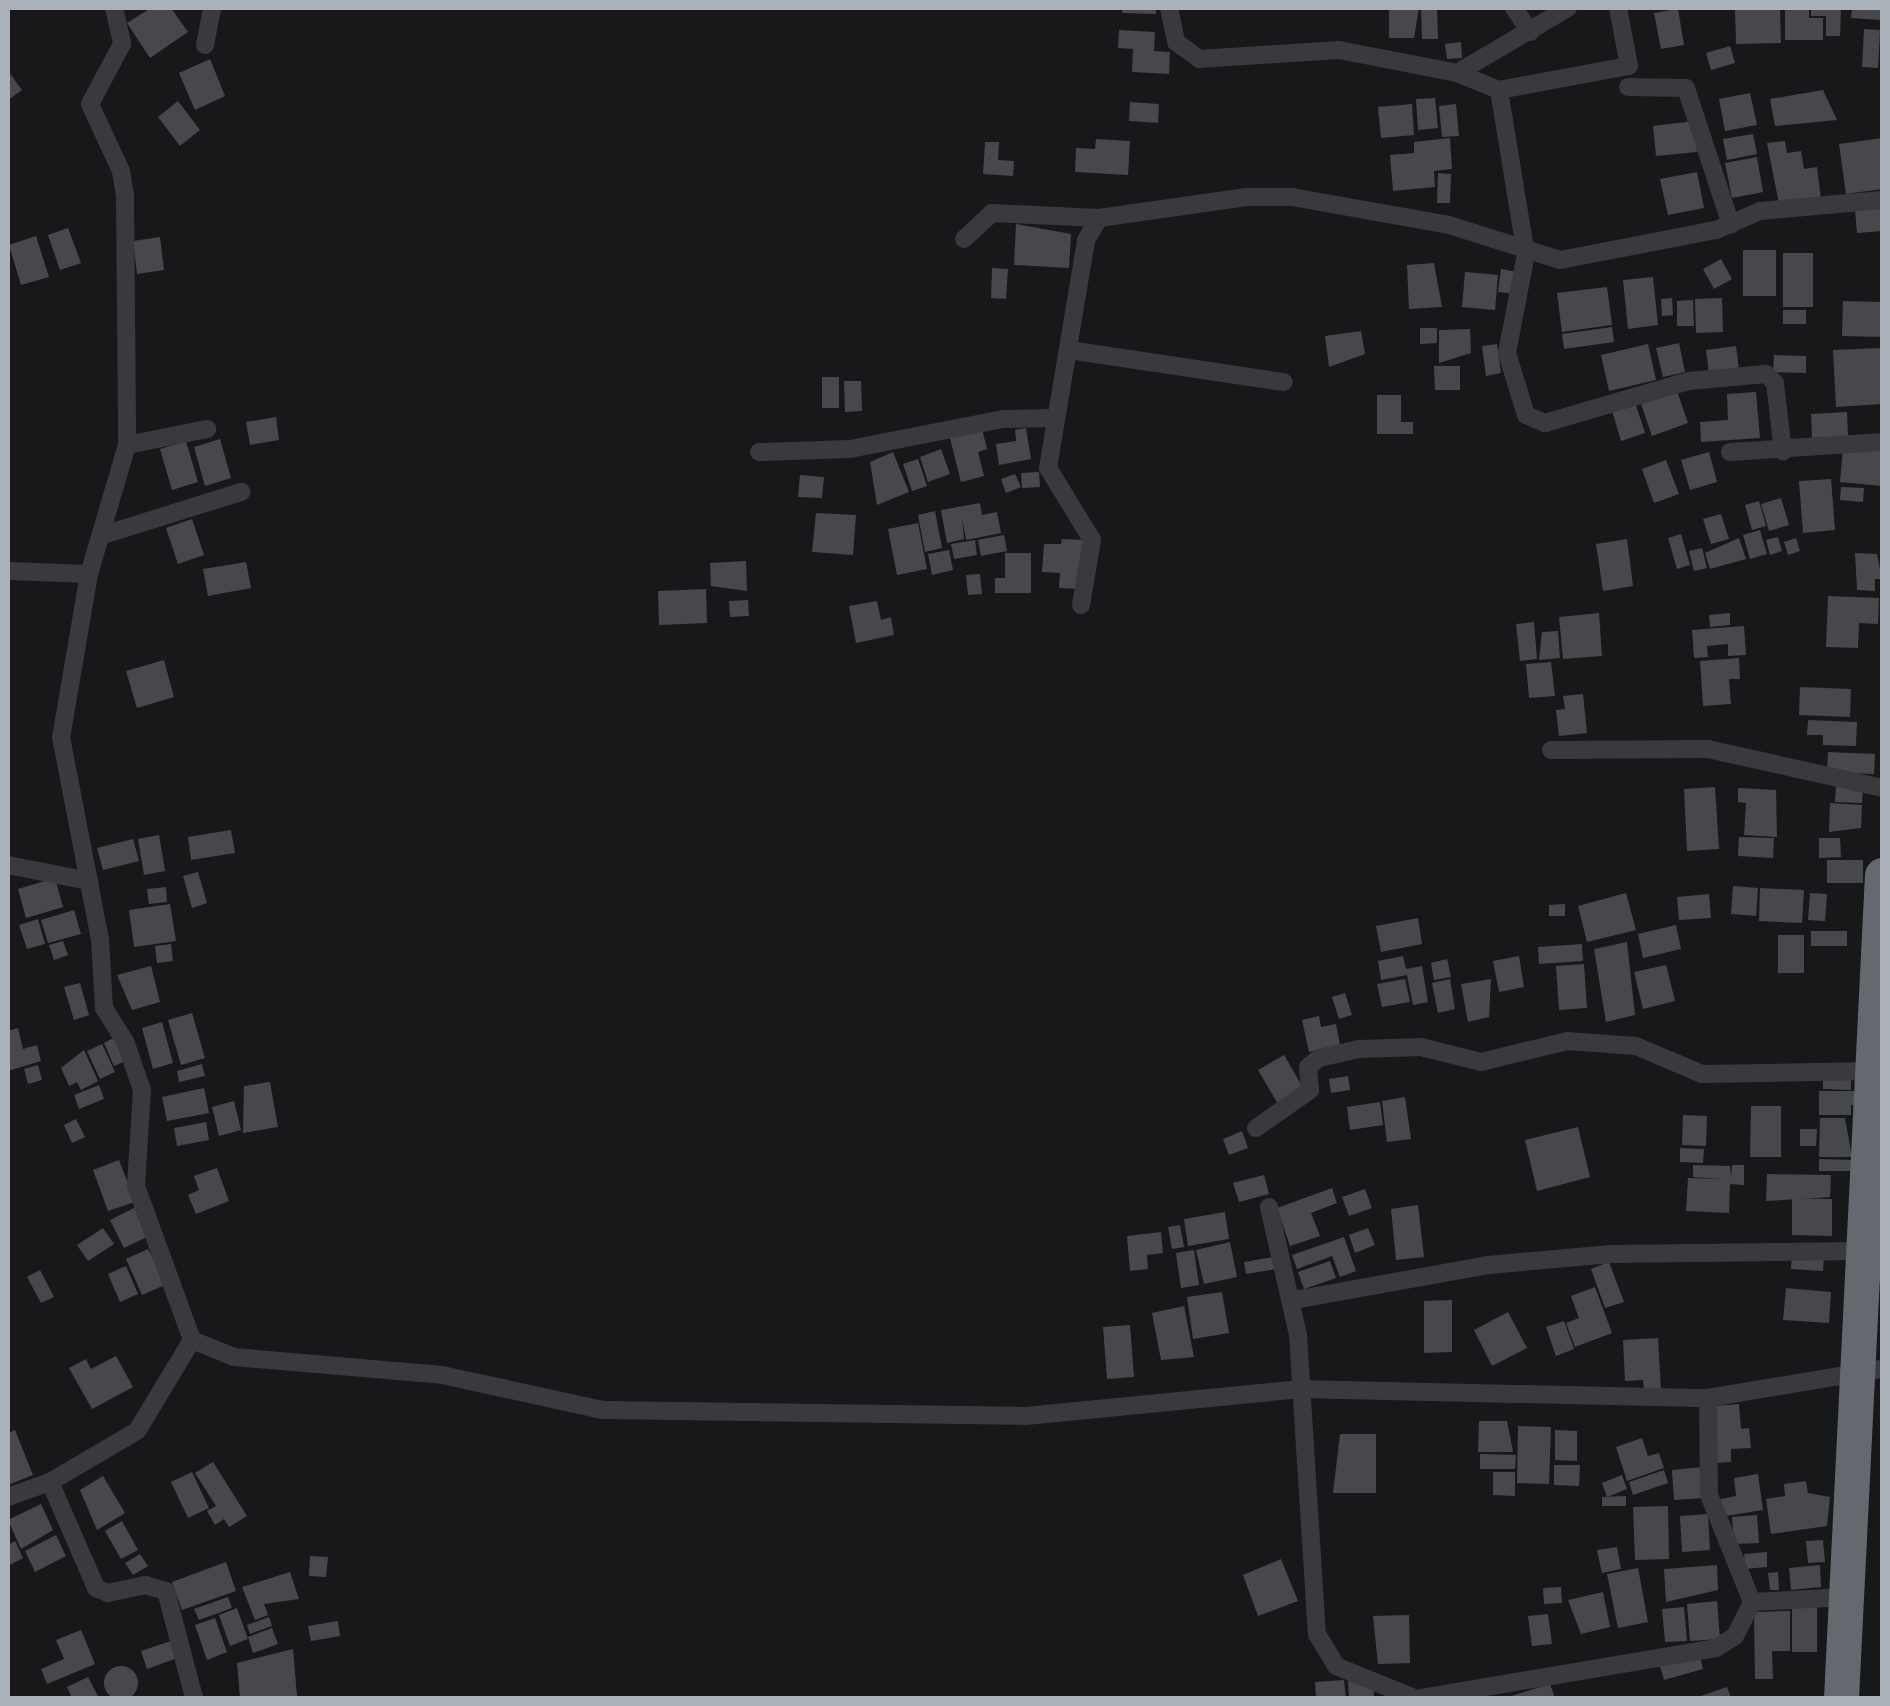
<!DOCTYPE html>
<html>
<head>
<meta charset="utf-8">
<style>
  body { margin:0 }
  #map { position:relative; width:1890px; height:1706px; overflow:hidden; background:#171819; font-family:Montserrat,sans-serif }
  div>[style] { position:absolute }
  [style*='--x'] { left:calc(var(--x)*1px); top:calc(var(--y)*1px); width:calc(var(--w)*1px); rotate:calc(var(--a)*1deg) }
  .building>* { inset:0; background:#47484c }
  .round { border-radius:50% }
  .street>* { height:18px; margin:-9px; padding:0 9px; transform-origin:9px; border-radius:9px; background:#393a3e }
  .highway>* { height:35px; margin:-17.5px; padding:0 17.5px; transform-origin:17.5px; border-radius:17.5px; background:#65696f }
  span { translate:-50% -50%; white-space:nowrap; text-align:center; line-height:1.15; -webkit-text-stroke:9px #121314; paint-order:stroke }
  .frame { position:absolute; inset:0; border:10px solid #abb1b8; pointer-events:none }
</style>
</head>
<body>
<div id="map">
  <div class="building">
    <div style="clip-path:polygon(151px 8px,171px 8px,188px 32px,150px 58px,127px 23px)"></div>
    <div style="clip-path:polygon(1123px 8px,1156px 8px,1156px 14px,1122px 13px)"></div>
    <div style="clip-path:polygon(1389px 8px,1419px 8px,1414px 38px,1389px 38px)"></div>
    <div style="clip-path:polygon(1421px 8px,1437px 8px,1438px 39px,1422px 39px)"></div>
    <div style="clip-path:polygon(1735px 8px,1780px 8px,1781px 43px,1736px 44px)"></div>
    <div style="clip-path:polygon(1785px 8px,1809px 8px,1809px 18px,1823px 18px,1823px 40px,1785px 40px)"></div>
    <div style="clip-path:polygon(1811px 8px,1841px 8px,1840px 36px,1826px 36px,1826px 16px,1811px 16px)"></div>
    <div style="clip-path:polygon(1852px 8px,1881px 8px,1880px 20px,1851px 18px)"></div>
    <div style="clip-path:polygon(1678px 9px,1684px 45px,1661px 49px,1654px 13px)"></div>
    <div style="clip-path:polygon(1864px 29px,1880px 30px,1878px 68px,1862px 67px)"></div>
    <div style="clip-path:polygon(1119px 30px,1155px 32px,1154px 51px,1170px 52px,1169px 74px,1132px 72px,1133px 49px,1118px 48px)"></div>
    <div style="clip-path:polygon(1461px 42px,1462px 58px,1447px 59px,1445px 44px)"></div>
    <div style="clip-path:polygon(1730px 46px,1735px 63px,1711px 70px,1706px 53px)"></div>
    <div style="clip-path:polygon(210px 59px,225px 96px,195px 110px,179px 73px)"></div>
    <div style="clip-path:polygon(8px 71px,22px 90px,8px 100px)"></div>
    <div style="clip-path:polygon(1823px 90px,1837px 120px,1775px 126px,1770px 99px)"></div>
    <div style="clip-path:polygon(1750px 93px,1757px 125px,1725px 131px,1719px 99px)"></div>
    <div style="clip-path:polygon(1435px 98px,1438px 128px,1418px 130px,1416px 99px)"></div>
    <div style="clip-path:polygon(178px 101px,200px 130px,180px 146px,158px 117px)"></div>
    <div style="clip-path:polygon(1130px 102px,1159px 104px,1158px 123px,1129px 121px)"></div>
    <div style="clip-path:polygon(1412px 104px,1414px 135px,1381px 138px,1378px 107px)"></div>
    <div style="clip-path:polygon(1456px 104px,1459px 136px,1442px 137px,1439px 106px)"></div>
    <div style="clip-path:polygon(1694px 121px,1697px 152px,1656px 156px,1653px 126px)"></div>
    <div style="clip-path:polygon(1753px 134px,1757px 154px,1727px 160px,1723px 139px)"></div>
    <div style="clip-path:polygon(1450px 138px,1452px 169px,1434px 171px,1435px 187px,1393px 191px,1390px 155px,1414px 153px,1414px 142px)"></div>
    <div style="clip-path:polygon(1882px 138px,1882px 189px,1846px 194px,1839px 144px)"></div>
    <div style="clip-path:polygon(1096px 139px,1130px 141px,1128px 175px,1075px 172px,1076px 148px,1095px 149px)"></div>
    <div style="clip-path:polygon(1785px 141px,1787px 153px,1801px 151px,1804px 169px,1817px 167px,1821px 199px,1779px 204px,1767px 143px)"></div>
    <div style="clip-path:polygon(985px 142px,999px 142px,998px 160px,1014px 161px,1013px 176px,983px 174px)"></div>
    <div style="clip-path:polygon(1757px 157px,1763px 192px,1732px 198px,1725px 163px)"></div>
    <div style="clip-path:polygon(1697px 172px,1704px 208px,1668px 215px,1660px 179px)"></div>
    <div style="clip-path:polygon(1438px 173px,1451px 174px,1450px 203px,1437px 203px)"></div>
    <div style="clip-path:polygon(1882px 206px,1882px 231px,1857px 233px,1855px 209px)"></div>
    <div style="clip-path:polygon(1016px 224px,1071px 234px,1069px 268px,1014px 265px)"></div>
    <div style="clip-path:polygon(68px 228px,81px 263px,60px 270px,48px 235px)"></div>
    <div style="clip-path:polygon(36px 236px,49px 277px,21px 285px,9px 245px)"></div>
    <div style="clip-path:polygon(160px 237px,164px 270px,137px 274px,133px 241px)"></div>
    <div style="clip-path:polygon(1743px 250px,1776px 250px,1776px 296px,1743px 296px)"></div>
    <div style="clip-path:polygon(1783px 253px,1813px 253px,1813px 307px,1783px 307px)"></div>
    <div style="clip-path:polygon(1721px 259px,1732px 279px,1714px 289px,1703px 269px)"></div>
    <div style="clip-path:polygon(1434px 263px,1442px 307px,1409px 309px,1407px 265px)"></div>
    <div style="clip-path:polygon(992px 268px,1008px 269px,1006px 299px,991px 298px)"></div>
    <div style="clip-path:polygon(1501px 269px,1518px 272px,1515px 294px,1498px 292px)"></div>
    <div style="clip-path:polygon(1465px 272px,1498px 275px,1495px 310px,1462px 307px)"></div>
    <div style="clip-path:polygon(1653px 277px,1658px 325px,1628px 329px,1623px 280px)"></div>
    <div style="clip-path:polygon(1607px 287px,1612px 325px,1562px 332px,1557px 293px)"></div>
    <div style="clip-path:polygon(1672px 298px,1673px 315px,1662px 316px,1661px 299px)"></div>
    <div style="clip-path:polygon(1722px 298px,1723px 332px,1696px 333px,1695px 299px)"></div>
    <div style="clip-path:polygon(1693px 300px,1694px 326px,1677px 326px,1677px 301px)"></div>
    <div style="clip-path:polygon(1843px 301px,1882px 302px,1882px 337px,1842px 336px)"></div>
    <div style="clip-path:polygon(1783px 310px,1806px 310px,1806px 324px,1783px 324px)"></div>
    <div style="clip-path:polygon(1612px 327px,1614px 342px,1564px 349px,1562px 334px)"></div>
    <div style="clip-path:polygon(1420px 328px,1437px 328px,1437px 343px,1420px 344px)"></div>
    <div style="clip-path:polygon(1470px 329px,1471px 353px,1439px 363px,1439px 330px)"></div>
    <div style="clip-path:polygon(1361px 331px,1365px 354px,1329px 367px,1325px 336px)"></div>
    <div style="clip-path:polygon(1679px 343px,1685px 372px,1663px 377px,1656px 348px)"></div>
    <div style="clip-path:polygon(1497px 344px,1501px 373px,1486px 376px,1482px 346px)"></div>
    <div style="clip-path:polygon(1648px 344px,1656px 380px,1609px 391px,1601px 355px)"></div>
    <div style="clip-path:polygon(1736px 346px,1739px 370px,1709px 374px,1706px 350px)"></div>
    <div style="clip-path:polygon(1882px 348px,1882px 404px,1836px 407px,1833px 350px)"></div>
    <div style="clip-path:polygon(1774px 355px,1806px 356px,1806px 373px,1773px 372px)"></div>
    <div style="clip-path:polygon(1434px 366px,1460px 366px,1460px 390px,1435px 390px)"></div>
    <div style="clip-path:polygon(822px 377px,839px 377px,839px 408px,822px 408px)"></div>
    <div style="clip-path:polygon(844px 381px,861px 381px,862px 411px,845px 412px)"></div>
    <div style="clip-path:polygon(1677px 391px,1688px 423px,1652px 436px,1641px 404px)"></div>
    <div style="clip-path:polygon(1756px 392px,1760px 438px,1701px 442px,1700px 422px,1728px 420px,1727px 394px)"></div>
    <div style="clip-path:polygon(1377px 395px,1401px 395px,1401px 422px,1413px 422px,1413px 434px,1377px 434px)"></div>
    <div style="clip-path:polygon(1633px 396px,1645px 433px,1621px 441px,1610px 404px)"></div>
    <div style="clip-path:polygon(1847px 412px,1848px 436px,1812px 438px,1811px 414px)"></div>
    <div style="clip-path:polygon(276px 417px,279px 440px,250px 445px,246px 422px)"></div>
    <div style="clip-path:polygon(1026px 428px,1031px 459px,999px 465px,996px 444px,1016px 441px,1015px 430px)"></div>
    <div style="clip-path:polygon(982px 429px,987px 449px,978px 452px,984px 476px,961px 482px,950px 438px)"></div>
    <div style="clip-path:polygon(220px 439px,231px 478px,205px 486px,194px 447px)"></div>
    <div style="clip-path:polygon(186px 441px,198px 482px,172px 490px,160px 449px)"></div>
    <div style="clip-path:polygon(1843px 447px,1882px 449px,1882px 486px,1840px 482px)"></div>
    <div style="clip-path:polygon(941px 449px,950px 474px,928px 482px,920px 457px)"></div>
    <div style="clip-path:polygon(893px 452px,909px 492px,877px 505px,870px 462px)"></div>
    <div style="clip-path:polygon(1709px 452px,1717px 482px,1690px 490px,1681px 460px)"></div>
    <div style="clip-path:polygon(918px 459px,927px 486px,912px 491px,903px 464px)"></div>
    <div style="clip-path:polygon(1666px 460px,1679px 494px,1654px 503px,1642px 469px)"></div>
    <div style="clip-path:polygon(1039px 472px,1040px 487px,1022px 488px,1021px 473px)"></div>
    <div style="clip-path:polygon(1015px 474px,1021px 487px,1006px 493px,1001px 479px)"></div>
    <div style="clip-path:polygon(800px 475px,824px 477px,822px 498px,798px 497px)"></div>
    <div style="clip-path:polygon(1831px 479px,1835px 530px,1803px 533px,1799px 481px)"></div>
    <div style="clip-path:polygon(1841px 487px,1864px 488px,1863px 502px,1840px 500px)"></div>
    <div style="clip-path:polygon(1781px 498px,1789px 525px,1769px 531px,1761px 504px)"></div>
    <div style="clip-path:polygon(1759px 501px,1766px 526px,1752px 530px,1745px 505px)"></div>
    <div style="clip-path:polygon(980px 503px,982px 515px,997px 512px,1001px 533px,966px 540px,962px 518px,964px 539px,947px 543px,941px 510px)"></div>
    <div style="clip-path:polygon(935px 511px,942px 548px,925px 552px,918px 515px)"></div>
    <div style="clip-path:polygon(816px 513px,856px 515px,853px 555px,812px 552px)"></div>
    <div style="clip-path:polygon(1721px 514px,1729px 539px,1711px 544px,1703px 519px)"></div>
    <div style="clip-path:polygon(192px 519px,204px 555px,178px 564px,166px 528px)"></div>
    <div style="clip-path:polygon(918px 523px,927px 569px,897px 575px,888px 529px)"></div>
    <div style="clip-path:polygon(1760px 530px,1767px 554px,1750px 559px,1743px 535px)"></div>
    <div style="clip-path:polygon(1681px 534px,1690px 565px,1677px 569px,1668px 538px)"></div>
    <div style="clip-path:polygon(1004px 535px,1007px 551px,981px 556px,978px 540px)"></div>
    <div style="clip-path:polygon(1778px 537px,1782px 551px,1770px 555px,1766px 540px)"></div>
    <div style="clip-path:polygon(1739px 538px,1746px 559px,1710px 569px,1705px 553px)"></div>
    <div style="clip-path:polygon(1796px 538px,1800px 551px,1788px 555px,1784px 542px)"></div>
    <div style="clip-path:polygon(1062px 539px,1084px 540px,1082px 589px,1059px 588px,1060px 573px,1042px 572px,1044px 544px,1061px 544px)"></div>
    <div style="clip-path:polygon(1627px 539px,1633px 586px,1603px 591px,1596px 544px)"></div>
    <div style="clip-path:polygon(975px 540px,977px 555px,954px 559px,951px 544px)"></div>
    <div style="clip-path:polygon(1702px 548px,1707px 568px,1694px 571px,1689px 551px)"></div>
    <div style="clip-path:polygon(949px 550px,953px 570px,932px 575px,928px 554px)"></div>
    <div style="clip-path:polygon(1005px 553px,1031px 553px,1031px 593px,995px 593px,995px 578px,1005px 578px)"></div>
    <div style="clip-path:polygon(1855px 553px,1877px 554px,1882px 579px,1875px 579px,1875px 591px,1857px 590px)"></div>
    <div style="clip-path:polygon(746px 561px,747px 591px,711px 586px,710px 563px)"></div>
    <div style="clip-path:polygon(246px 562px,251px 588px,208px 596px,203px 569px)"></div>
    <div style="clip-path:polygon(980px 574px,982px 594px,968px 595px,966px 575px)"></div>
    <div style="clip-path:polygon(706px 589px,707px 623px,659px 625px,658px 591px)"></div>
    <div style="clip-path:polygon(1828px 596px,1879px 598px,1878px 624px,1859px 623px,1858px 648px,1826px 647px)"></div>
    <div style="clip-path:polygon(748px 600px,749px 616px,730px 617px,729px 601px)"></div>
    <div style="clip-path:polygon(877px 601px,881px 620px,891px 617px,894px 635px,856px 643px,849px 606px)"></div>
    <div style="clip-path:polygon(1599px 613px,1602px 656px,1563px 659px,1559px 617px)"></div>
    <div style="clip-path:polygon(1730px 613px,1730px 625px,1710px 627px,1709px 615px)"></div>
    <div style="clip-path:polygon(1534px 622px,1537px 659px,1520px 661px,1516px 624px)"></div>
    <div style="clip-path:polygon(1744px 626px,1746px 655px,1728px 656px,1728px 644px,1707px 646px,1708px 657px,1694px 658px,1692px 630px)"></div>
    <div style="clip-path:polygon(1558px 631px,1560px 658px,1539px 660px,1542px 632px)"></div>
    <div style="clip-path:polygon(1739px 658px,1740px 679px,1729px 679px,1731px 704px,1703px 706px,1700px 661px)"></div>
    <div style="clip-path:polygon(164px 660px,174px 697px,137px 708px,126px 671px)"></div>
    <div style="clip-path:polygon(1551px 662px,1555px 696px,1529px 698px,1526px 664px)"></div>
    <div style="clip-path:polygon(1800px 687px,1851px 689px,1850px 717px,1799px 715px)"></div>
    <div style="clip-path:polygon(1583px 694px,1587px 733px,1559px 736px,1556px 710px,1565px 709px,1563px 696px)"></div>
    <div style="clip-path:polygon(1808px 720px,1857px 722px,1856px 746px,1823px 745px,1823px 735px,1807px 735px)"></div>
    <div style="clip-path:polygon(1828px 752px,1875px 754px,1874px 774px,1827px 772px)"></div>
    <div style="clip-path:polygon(1836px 786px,1863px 787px,1862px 803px,1835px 802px)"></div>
    <div style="clip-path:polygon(1715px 787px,1719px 849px,1687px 851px,1684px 789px)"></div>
    <div style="clip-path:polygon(1738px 788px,1776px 790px,1777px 837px,1744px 835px,1746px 803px,1738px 802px)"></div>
    <div style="clip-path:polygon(1830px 803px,1862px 805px,1861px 828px,1829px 832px)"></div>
    <div style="clip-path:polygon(231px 830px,235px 853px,191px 860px,188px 837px)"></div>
    <div style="clip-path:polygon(159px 835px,165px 871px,144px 875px,138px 839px)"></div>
    <div style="clip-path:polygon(1739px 837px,1774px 838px,1773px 858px,1738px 856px)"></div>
    <div style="clip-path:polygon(1819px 838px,1840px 838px,1841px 857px,1819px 858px)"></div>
    <div style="clip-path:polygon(133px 839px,139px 861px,103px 870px,97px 848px)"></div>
    <div style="clip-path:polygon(1827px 860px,1863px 860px,1863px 883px,1827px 883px)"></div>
    <div style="clip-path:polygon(198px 872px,207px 903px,192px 908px,183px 876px)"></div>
    <div style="clip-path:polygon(55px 878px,63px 907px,26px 918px,18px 889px)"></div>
    <div style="clip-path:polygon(1733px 886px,1758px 888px,1756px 916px,1731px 914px)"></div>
    <div style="clip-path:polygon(166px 887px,167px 902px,149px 904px,147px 889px)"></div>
    <div style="clip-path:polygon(1760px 888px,1804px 890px,1802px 923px,1759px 921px)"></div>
    <div style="clip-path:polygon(1626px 893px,1636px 930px,1587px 942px,1578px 906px)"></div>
    <div style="clip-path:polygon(1810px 893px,1827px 894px,1825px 921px,1808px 920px)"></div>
    <div style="clip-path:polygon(1709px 894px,1711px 918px,1679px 920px,1677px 897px)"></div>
    <div style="clip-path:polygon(170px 904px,176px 941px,134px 947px,129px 910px)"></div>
    <div style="clip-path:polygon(1565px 904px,1565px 916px,1549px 916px,1549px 905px)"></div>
    <div style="clip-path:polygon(74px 910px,81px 934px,48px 943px,41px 920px)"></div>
    <div style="clip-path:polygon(1418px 918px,1422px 944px,1381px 952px,1376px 926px)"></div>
    <div style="clip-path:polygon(38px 919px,45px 944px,27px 949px,19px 925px)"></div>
    <div style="clip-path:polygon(1676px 925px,1681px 949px,1643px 958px,1638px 934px)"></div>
    <div style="clip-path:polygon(1811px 931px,1847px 931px,1847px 946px,1811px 946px)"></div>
    <div style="clip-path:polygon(1778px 935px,1804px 935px,1804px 973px,1778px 973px)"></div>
    <div style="clip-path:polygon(63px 941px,68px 955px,54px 960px,49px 945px)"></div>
    <div style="clip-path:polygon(1627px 942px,1635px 1015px,1606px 1022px,1594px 949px)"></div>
    <div style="clip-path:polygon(171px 944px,173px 961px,157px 963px,155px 946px)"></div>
    <div style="clip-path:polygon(1582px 944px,1583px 961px,1539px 964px,1538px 947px)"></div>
    <div style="clip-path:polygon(1403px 956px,1406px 969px,1422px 966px,1428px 1002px,1413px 1005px,1407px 975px,1381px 980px,1378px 961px)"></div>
    <div style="clip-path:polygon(1519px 956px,1524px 987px,1499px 992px,1493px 961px)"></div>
    <div style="clip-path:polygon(1447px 959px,1451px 977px,1434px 980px,1431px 963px)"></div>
    <div style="clip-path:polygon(1584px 964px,1587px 1008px,1559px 1010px,1556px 966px)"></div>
    <div style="clip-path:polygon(1666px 965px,1675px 1001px,1643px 1009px,1634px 972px)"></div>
    <div style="clip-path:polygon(151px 966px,160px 1002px,132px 1010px,117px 975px)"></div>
    <div style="clip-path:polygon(1405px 979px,1410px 1002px,1382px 1007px,1377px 984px)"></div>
    <div style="clip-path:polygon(1450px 979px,1455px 1009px,1438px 1013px,1432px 983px)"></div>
    <div style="clip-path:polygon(1491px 979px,1489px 1017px,1468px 1022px,1461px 984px)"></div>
    <div style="clip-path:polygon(80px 983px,89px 1015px,74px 1020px,64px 987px)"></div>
    <div style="clip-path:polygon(1345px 993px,1352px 1015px,1339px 1019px,1332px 997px)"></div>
    <div style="clip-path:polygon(192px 1013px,205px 1058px,181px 1065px,168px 1020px)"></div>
    <div style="clip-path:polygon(1319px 1016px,1321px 1027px,1336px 1024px,1340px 1045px,1309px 1052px,1302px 1020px)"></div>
    <div style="clip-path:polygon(162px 1022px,173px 1063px,153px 1069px,142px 1028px)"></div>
    <div style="clip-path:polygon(18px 1028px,23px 1049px,37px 1045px,41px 1061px,8px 1071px,8px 1031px)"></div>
    <div style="clip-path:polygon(117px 1036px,128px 1060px,114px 1066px,104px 1043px)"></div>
    <div style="clip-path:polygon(102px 1044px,115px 1072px,100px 1079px,87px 1051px)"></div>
    <div style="clip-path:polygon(84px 1050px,98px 1081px,81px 1090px,77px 1082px,69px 1086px,61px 1068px)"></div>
    <div style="clip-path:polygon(1284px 1055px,1305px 1091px,1279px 1106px,1258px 1070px)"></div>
    <div style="clip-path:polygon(202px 1064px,205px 1076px,179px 1082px,177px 1071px)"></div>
    <div style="clip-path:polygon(38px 1065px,42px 1080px,28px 1084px,24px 1069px)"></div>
    <div style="clip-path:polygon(1823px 1073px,1851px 1074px,1851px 1090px,1823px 1089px)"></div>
    <div style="clip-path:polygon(1348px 1076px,1350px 1090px,1331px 1093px,1329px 1079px)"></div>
    <div style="clip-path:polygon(270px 1082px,278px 1127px,243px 1133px,244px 1086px)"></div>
    <div style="clip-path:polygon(99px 1085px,104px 1099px,79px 1109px,74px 1095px)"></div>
    <div style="clip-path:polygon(204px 1088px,209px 1113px,167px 1121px,162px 1097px)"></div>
    <div style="clip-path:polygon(1819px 1091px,1861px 1091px,1861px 1105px,1851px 1105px,1851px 1115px,1819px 1115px)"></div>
    <div style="clip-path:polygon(1405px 1097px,1411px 1139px,1387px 1142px,1382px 1101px)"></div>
    <div style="clip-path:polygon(234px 1101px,241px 1130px,219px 1136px,212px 1107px)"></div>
    <div style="clip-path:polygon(1380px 1102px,1383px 1125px,1350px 1130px,1347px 1107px)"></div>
    <div style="clip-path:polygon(1751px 1106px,1781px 1106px,1781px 1157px,1750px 1157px)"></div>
    <div style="clip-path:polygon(1683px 1115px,1707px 1116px,1706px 1146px,1682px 1145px)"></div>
    <div style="clip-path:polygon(1820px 1118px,1845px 1118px,1852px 1157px,1819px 1157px)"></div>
    <div style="clip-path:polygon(76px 1119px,85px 1137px,72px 1143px,64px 1125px)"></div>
    <div style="clip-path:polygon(206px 1122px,209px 1140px,177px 1146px,174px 1128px)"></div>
    <div style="clip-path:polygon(1578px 1127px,1590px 1177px,1537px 1191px,1525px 1140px)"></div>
    <div style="clip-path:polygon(1800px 1129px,1817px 1129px,1816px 1146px,1800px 1146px)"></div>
    <div style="clip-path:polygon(1242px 1131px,1248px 1148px,1229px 1155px,1223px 1139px)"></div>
    <div style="clip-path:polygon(1680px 1148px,1704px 1149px,1703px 1163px,1680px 1162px)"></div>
    <div style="clip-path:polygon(1819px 1159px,1854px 1160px,1854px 1171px,1819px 1171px)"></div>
    <div style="clip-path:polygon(119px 1160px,135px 1202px,108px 1211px,93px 1170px)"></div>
    <div style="clip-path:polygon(1693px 1165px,1730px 1166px,1731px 1179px,1732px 1165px,1744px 1165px,1744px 1185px,1730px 1184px,1729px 1213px,1686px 1211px,1688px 1178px,1724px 1179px,1693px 1177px)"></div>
    <div style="clip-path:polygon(217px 1168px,229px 1201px,196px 1214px,188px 1195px,199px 1190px,194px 1176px)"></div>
    <div style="clip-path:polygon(1767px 1174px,1831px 1175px,1830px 1197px,1766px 1201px)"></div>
    <div style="clip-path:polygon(1264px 1175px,1269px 1194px,1239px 1202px,1233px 1183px)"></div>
    <div style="clip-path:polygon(1332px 1188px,1337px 1203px,1311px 1213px,1320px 1236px,1290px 1246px,1277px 1208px)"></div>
    <div style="clip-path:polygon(1365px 1189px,1372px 1208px,1349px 1216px,1342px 1197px)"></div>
    <div style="clip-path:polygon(1792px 1198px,1832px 1199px,1832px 1236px,1792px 1235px)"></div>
    <div style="clip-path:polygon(1418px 1205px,1424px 1257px,1396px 1260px,1391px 1209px)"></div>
    <div style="clip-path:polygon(136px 1207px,147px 1237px,124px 1248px,110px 1220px)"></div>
    <div style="clip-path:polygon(1225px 1212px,1229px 1239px,1188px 1246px,1184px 1219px)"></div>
    <div style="clip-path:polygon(1180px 1225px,1184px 1247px,1172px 1249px,1168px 1227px)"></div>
    <div style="clip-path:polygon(103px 1228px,114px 1244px,88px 1261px,77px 1245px)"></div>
    <div style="clip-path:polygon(1368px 1228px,1375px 1245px,1355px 1253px,1349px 1235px)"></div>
    <div style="clip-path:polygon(1161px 1232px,1163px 1253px,1147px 1255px,1148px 1269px,1130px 1271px,1127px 1236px)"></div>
    <div style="clip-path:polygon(1344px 1237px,1356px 1271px,1340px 1277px,1332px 1256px,1297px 1269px,1292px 1255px)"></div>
    <div style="clip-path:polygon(1230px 1242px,1237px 1277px,1204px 1284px,1196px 1250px)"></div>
    <div style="clip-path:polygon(148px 1249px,167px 1284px,142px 1295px,126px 1259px)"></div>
    <div style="clip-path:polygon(1194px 1250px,1199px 1285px,1181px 1288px,1176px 1253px)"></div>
    <div style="clip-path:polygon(1792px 1254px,1824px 1256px,1823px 1271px,1791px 1269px)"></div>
    <div style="clip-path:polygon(1280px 1256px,1282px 1268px,1246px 1274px,1244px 1262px)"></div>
    <div style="clip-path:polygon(1330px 1261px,1336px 1278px,1304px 1289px,1298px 1272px)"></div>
    <div style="clip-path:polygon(1609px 1262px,1624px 1302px,1605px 1308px,1591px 1269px)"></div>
    <div style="clip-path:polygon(126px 1266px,138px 1294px,120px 1302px,108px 1274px)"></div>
    <div style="clip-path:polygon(40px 1270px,54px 1297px,41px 1303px,27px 1277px)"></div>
    <div style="clip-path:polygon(1595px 1287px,1612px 1333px,1575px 1347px,1566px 1323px,1579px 1318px,1571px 1296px)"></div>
    <div style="clip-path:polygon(1786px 1288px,1831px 1292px,1829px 1323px,1783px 1320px)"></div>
    <div style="clip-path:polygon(1222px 1292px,1229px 1333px,1193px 1339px,1187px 1297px)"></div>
    <div style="clip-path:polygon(1452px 1300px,1452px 1352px,1424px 1353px,1424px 1301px)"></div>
    <div style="clip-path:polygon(1184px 1306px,1194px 1357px,1161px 1360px,1152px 1313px)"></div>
    <div style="clip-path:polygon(1508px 1312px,1527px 1348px,1492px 1366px,1474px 1330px)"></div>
    <div style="clip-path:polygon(1564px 1321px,1574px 1349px,1556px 1356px,1546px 1327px)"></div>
    <div style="clip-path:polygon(1130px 1325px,1134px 1377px,1107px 1379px,1103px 1327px)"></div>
    <div style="clip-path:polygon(1658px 1338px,1661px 1390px,1644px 1391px,1643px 1380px,1625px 1381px,1623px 1340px)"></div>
    <div style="clip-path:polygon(116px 1356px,133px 1387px,92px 1409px,69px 1368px,86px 1359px,91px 1369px)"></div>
    <div style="clip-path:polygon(1739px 1404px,1741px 1429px,1749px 1428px,1751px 1448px,1731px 1449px,1731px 1462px,1715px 1463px,1714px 1406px)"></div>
    <div style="clip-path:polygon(1479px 1421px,1507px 1421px,1513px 1452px,1478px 1452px)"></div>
    <div style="clip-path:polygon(1518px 1426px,1551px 1427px,1549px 1484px,1517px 1483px)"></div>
    <div style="clip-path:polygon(15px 1430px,33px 1475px,8px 1485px,8px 1433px)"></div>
    <div style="clip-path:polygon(1555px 1430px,1577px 1431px,1577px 1461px,1555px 1460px)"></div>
    <div style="clip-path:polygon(1340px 1434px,1376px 1434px,1376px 1493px,1333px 1493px)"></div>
    <div style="clip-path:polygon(1642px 1438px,1648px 1456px,1659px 1453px,1664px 1468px,1627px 1481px,1616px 1447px)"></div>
    <div style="clip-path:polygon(1480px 1454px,1516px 1455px,1515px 1469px,1480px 1469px)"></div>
    <div style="clip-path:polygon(213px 1462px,247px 1516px,229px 1527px,224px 1519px,215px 1525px,207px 1511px,216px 1506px,195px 1473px)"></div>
    <div style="clip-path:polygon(1554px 1465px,1580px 1465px,1579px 1486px,1554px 1485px)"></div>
    <div style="clip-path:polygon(1703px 1467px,1705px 1498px,1674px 1500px,1672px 1470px)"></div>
    <div style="clip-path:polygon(1664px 1470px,1668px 1483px,1633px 1495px,1629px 1482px)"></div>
    <div style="clip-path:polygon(192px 1472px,209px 1508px,188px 1518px,171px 1482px)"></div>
    <div style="clip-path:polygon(1493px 1472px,1515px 1472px,1515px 1496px,1493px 1495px)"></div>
    <div style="clip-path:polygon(1758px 1474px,1763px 1510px,1719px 1517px,1716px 1500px,1736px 1496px,1734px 1478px)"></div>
    <div style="clip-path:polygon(1622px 1475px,1627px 1489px,1607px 1497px,1602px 1483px)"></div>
    <div style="clip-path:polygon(103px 1476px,125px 1513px,97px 1530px,80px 1490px)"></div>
    <div style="clip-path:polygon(1806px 1481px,1808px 1493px,1830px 1497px,1827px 1526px,1771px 1534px,1766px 1499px,1785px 1496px,1784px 1484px)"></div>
    <div style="clip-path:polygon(1626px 1496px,1626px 1506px,1602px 1506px,1602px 1497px)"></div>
    <div style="clip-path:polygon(41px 1504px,53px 1530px,21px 1549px,8px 1520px)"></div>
    <div style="clip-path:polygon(1668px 1506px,1669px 1559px,1635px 1560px,1633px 1507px)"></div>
    <div style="clip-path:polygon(1708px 1514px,1710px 1550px,1682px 1552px,1680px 1516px)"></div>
    <div style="clip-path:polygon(1757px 1515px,1759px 1543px,1734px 1544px,1732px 1517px)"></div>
    <div style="clip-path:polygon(122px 1521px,138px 1550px,121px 1559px,105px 1531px)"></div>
    <div style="clip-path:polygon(56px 1535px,66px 1556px,35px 1572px,25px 1551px)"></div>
    <div style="clip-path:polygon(1823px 1540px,1825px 1562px,1808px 1563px,1806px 1541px)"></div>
    <div style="clip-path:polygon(15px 1541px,23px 1558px,8px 1566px,8px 1545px)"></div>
    <div style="clip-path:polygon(1617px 1547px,1621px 1569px,1602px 1573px,1597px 1550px)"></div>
    <div style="clip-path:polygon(1767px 1552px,1767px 1567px,1745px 1569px,1744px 1554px)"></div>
    <div style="clip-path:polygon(140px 1554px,148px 1566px,133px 1575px,125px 1563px)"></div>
    <div style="clip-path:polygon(310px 1556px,328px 1557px,326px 1577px,309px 1576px)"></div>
    <div style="clip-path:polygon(1281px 1559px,1298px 1601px,1258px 1616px,1243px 1575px)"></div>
    <div style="clip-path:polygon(226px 1562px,236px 1591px,182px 1610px,172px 1582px)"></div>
    <div style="clip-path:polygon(1717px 1565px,1718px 1590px,1666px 1602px,1664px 1569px)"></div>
    <div style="clip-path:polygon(1820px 1565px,1821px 1587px,1791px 1590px,1789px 1568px)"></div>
    <div style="clip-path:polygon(1638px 1568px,1648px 1622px,1618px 1628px,1607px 1574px)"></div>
    <div style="clip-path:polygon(290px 1572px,299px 1599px,264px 1604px,268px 1615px,255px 1620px,242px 1587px)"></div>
    <div style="clip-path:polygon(1778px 1572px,1779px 1590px,1770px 1590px,1768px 1573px)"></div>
    <div style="clip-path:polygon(1561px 1587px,1562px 1603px,1544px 1604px,1543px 1588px)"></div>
    <div style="clip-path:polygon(1603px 1592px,1610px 1627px,1581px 1634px,1568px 1600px)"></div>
    <div style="clip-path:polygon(228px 1597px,232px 1608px,199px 1620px,194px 1609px)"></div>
    <div style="clip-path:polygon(1717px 1601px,1720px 1639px,1690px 1641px,1687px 1604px)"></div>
    <div style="clip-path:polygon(1792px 1604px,1817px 1604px,1817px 1652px,1792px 1652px)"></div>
    <div style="clip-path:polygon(1684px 1607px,1687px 1641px,1665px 1642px,1662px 1609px)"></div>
    <div style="clip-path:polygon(237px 1608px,248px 1639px,230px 1646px,219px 1615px)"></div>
    <div style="clip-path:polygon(1790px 1611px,1790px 1651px,1772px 1651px,1773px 1679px,1755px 1679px,1754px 1612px)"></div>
    <div style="clip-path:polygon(1548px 1614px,1552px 1644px,1532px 1646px,1528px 1616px)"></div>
    <div style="clip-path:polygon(1409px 1615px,1410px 1663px,1378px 1664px,1373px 1616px)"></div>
    <div style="clip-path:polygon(269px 1617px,272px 1626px,250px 1634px,247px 1625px)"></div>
    <div style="clip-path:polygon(215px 1618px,227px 1652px,207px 1660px,195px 1625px)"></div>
    <div style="clip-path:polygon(338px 1621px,340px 1636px,311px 1641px,308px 1626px)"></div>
    <div style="clip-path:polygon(272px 1628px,278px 1644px,253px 1653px,248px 1637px)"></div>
    <div style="clip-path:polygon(81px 1630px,95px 1664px,47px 1684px,41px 1669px,64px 1659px,56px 1640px)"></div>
    <div style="clip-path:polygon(171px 1641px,177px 1658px,147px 1669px,141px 1651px)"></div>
    <div style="clip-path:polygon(293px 1649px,297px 1696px,240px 1698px,237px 1663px)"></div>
    <div style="clip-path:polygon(1699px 1652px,1703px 1669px,1664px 1680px,1659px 1663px)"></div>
    <div class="round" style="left:104px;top:1666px;width:34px;height:34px"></div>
    <div style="clip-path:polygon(88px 1677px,99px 1698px,72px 1698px,67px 1687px)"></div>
    <div style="clip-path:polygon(1373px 1679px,1374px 1698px,1349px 1698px,1348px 1681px)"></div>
    <div style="clip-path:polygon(1344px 1680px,1346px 1698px,1316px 1698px,1315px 1682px)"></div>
    <div style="clip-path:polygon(1550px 1684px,1555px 1698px,1505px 1698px)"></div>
    <div style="clip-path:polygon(1727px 1687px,1731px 1698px,1695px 1698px)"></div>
  </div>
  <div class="street">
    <div style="--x:114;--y:8;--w:37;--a:77"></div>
    <div style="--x:122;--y:44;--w:68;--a:118.1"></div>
    <div style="--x:90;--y:104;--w:74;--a:65.2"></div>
    <div style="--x:121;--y:171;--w:24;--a:81"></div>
    <div style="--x:125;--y:195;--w:250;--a:89.5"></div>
    <div style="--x:127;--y:445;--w:134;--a:106.4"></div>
    <div style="--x:89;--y:574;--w:165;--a:99.7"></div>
    <div style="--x:61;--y:737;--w:207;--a:79.1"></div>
    <div style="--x:100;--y:940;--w:68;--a:86.6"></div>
    <div style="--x:104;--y:1008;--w:39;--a:58"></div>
    <div style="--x:125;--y:1041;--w:52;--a:70.9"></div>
    <div style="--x:142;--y:1090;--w:96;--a:93.6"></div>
    <div style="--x:136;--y:1186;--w:164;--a:70"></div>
    <div style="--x:192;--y:1340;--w:45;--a:22"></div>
    <div style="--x:234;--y:1357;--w:209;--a:4.9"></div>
    <div style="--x:442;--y:1375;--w:165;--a:12.3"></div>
    <div style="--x:603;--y:1410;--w:423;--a:0.8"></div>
    <div style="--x:1026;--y:1416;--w:274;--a:-5.6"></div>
    <div style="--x:1299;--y:1389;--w:409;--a:1.3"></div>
    <div style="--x:1708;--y:1398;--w:176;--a:-9.5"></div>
    <div style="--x:1169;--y:8;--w:35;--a:78"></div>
    <div style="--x:1176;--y:42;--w:29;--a:36"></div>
    <div style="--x:1199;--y:59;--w:140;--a:-3.7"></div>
    <div style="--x:1339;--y:50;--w:120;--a:11"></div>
    <div style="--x:1457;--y:73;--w:129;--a:-30.4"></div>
    <div style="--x:1514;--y:8;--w:29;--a:56"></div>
    <div style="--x:205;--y:45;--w:38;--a:-79"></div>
    <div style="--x:1457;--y:73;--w:45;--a:22"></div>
    <div style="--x:1499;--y:90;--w:166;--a:80.7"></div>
    <div style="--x:1526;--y:254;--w:101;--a:100.9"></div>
    <div style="--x:1507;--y:353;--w:65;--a:73"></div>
    <div style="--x:1526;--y:415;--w:21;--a:23"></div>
    <div style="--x:1545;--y:423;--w:150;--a:-16.3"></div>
    <div style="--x:1689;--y:381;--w:77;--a:-5.2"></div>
    <div style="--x:1766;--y:374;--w:13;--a:45"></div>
    <div style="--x:1775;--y:383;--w:69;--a:83.4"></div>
    <div style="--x:1628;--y:87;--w:58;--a:1"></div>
    <div style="--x:1686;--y:88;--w:144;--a:71.8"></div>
    <div style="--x:1499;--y:90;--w:132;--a:-10.5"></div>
    <div style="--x:1629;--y:66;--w:59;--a:-100.7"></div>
    <div style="--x:964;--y:239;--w:38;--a:-43"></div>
    <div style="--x:992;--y:213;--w:107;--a:2.7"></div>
    <div style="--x:1069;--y:350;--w:217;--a:8.5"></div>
    <div style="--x:127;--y:445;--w:82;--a:-11.3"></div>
    <div style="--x:759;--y:452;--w:91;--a:-1.9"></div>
    <div style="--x:850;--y:449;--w:156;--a:-11.1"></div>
    <div style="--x:1003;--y:419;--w:53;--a:-1.1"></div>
    <div style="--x:1730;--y:452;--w:152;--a:-3.8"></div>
    <div style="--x:103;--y:535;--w:145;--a:-17.3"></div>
    <div style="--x:8;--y:571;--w:81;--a:2.1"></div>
    <div style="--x:1081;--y:605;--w:66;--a:-80.4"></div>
    <div style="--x:1092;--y:540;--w:84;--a:-121.4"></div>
    <div style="--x:1048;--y:468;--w:231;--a:-80.5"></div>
    <div style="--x:1086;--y:240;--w:26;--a:-59"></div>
    <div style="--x:1099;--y:218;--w:149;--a:-8.1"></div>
    <div style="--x:1247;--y:197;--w:45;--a:0"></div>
    <div style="--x:1292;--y:197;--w:159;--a:10.1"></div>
    <div style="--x:1449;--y:225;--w:116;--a:17.5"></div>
    <div style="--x:1560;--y:260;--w:159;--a:-10.9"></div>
    <div style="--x:1716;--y:230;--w:48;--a:-23.4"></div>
    <div style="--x:1760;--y:211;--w:122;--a:-5.2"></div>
    <div style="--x:1551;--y:750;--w:157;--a:-0.4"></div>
    <div style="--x:1708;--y:749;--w:178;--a:12.6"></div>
    <div style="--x:8;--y:865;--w:83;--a:11.2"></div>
    <div style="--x:1256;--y:1128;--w:66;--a:-35.1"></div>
    <div style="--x:1310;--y:1090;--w:23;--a:-95"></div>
    <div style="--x:1308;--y:1067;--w:14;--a:-39"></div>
    <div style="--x:1319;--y:1058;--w:41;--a:-12.7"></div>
    <div style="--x:1359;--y:1049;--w:62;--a:-1.8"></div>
    <div style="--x:1421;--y:1047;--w:62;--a:14"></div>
    <div style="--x:1481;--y:1062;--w:89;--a:-13.7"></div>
    <div style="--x:1567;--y:1041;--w:69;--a:4.1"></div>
    <div style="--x:1636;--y:1046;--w:72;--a:23"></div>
    <div style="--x:1702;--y:1074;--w:168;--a:-1"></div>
    <div style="--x:1269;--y:1207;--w:131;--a:77.2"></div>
    <div style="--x:1298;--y:1335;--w:300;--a:86.4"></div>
    <div style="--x:1317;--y:1634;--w:37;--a:59"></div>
    <div style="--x:1336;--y:1666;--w:84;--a:22.3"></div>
    <div style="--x:1294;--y:1300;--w:197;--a:-10.2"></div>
    <div style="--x:1488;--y:1265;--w:124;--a:-5.1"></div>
    <div style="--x:1612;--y:1254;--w:247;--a:-0.7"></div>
    <div style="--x:192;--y:1340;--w:106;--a:121.1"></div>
    <div style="--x:137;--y:1431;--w:101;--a:149.6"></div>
    <div style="--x:50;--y:1482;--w:116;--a:66.5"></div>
    <div style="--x:96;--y:1588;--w:13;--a:23"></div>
    <div style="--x:108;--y:1593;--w:38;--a:-12"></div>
    <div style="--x:145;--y:1585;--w:22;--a:16"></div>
    <div style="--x:166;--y:1591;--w:111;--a:75.3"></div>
    <div style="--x:1708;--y:1398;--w:97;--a:89.4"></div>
    <div style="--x:1709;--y:1495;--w:115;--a:68.1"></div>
    <div style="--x:8;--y:1497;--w:45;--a:-19.7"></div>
    <div style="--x:1421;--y:1698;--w:299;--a:-9.6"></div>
    <div style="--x:1716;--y:1648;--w:22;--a:-32"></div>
    <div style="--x:1735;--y:1636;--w:38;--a:-63"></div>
    <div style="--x:1752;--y:1602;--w:94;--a:-3"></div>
  </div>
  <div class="highway">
    <div style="--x:1841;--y:1698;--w:824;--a:-87.15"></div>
  </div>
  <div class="frame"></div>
</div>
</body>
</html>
